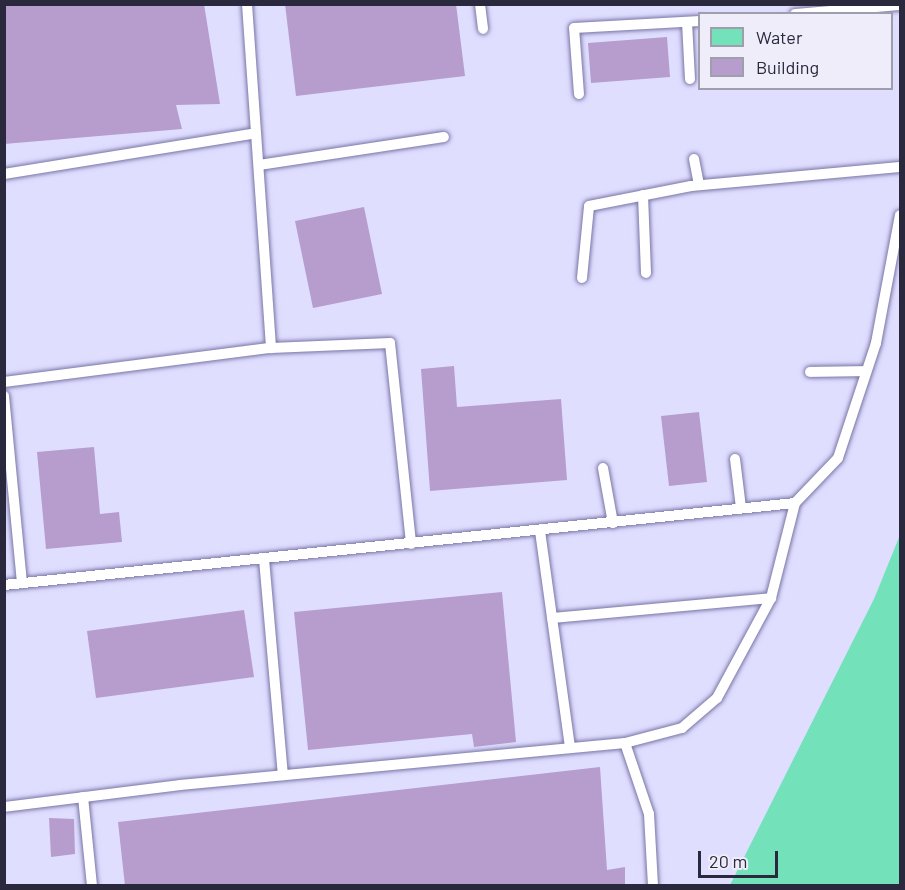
<!DOCTYPE html>
<html>
<head>
<meta charset="utf-8">
<style>
  body { margin:0 }
  #map { position:relative; width:905px; height:890px; overflow:hidden; background:#dfdeff; font-family:Barlow,sans-serif }
  div>[style] { position:absolute }
  [style*='--x'] { left:calc(var(--x)*1px); top:calc(var(--y)*1px); width:calc(var(--w)*1px); rotate:calc(var(--a)*1deg) }
  .water>* { inset:0; background:#73e2ba }
  .building>* { inset:0; background:#b69dce }
  .roads { filter:drop-shadow(0 0 2px #7975a6) drop-shadow(0 0 2px #7975a6) }
  .service>* { height:10px; margin:-5px; padding:0 5px; transform-origin:5px; border-radius:5px; background:#fff }
  span { translate:-50% -50%; white-space:nowrap; text-align:center; line-height:1.15; -webkit-text-stroke:5px #eeedf9; paint-order:stroke }
  .frame { position:absolute; inset:0; border:6px solid #29283c; pointer-events:none }
  .legend { position:absolute; left:698px; top:12px; width:195px; height:78px; box-sizing:border-box; background:#eeedf9; border:2px solid #9f9ead; margin:0; padding:8px 10px; list-style:none; font-size:18px; color:#29283c }
  .legend li { display:flex; align-items:center; gap:12px; height:30px }
  .legend b { width:30px; border:2px solid #9f9ead }
  .scale { position:absolute; left:698px; top:851px; width:80px; height:27px; box-sizing:border-box; border:3px solid #29283c; border-top:0; padding-left:8px; font-size:18px; line-height:21px; white-space:nowrap; color:#29283c; -webkit-text-stroke:4px #eeedf9; paint-order:stroke }
</style>
</head>
<body>
<div id="map">
  <div class="water">
    <div style="clip-path:polygon(900px 535px,900px 885px,730px 885px,874px 599px)"></div>
  </div>
  <div class="building">
    <div style="clip-path:polygon(204px 4px,220px 104px,176px 105px,182px 129px,4px 144px,4px 5px)"></div>
    <div style="clip-path:polygon(285px 4px,456px 4px,465px 76px,296px 96px)"></div>
    <div style="clip-path:polygon(667px 37px,670px 77px,591px 83px,588px 43px)"></div>
    <div style="clip-path:polygon(364px 207px,382px 294px,313px 308px,295px 221px)"></div>
    <div style="clip-path:polygon(454px 366px,457px 407px,561px 399px,567px 480px,430px 491px,421px 369px)"></div>
    <div style="clip-path:polygon(699px 412px,707px 482px,669px 486px,661px 416px)"></div>
    <div style="clip-path:polygon(94px 447px,100px 514px,119px 512px,122px 542px,46px 549px,37px 452px)"></div>
    <div style="clip-path:polygon(502px 592px,516px 742px,474px 747px,472px 734px,308px 750px,294px 612px)"></div>
    <div style="clip-path:polygon(244px 610px,254px 677px,96px 698px,87px 631px)"></div>
    <div style="clip-path:polygon(600px 767px,607px 870px,625px 867px,625px 886px,125px 886px,118px 822px)"></div>
    <div style="clip-path:polygon(49px 818px,74px 819px,75px 854px,51px 857px)"></div>
  </div>
  <div class="roads">
    <div class="service">
      <div style="--x:247;--y:4;--w:345;--a:86"></div>
      <div style="--x:271;--y:348;--w:119;--a:-2.4"></div>
      <div style="--x:390;--y:343;--w:202;--a:84"></div>
      <div style="--x:480;--y:4;--w:25;--a:83"></div>
      <div style="--x:795;--y:14;--w:105;--a:-4.9"></div>
      <div style="--x:687;--y:22;--w:57;--a:87"></div>
      <div style="--x:579;--y:94;--w:66;--a:-94.3"></div>
      <div style="--x:574;--y:28;--w:126;--a:-3.2"></div>
      <div style="--x:694;--y:159;--w:26;--a:79"></div>
      <div style="--x:259;--y:165;--w:187;--a:-8.6"></div>
      <div style="--x:4;--y:174;--w:255;--a:-9.2"></div>
      <div style="--x:643;--y:195;--w:78;--a:87.8"></div>
      <div style="--x:582;--y:278;--w:72;--a:-84.4"></div>
      <div style="--x:589;--y:206;--w:104;--a:-11.1"></div>
      <div style="--x:691;--y:186;--w:210;--a:-5.2"></div>
      <div style="--x:810;--y:372;--w:56;--a:-1"></div>
      <div style="--x:4;--y:382;--w:269;--a:-7.3"></div>
      <div style="--x:4;--y:396;--w:188;--a:84.5"></div>
      <div style="--x:735;--y:459;--w:49;--a:83"></div>
      <div style="--x:603;--y:468;--w:56;--a:79.7"></div>
      <div style="--x:540;--y:531;--w:219;--a:82.1"></div>
      <div style="--x:264;--y:559;--w:217;--a:85"></div>
      <div style="--x:4;--y:585;--w:795;--a:-5.92"></div>
      <div style="--x:795;--y:503;--w:62;--a:-46.3"></div>
      <div style="--x:838;--y:458;--w:121;--a:-71.7"></div>
      <div style="--x:876;--y:343;--w:130;--a:-79.4"></div>
      <div style="--x:552;--y:618;--w:220;--a:-5.2"></div>
      <div style="--x:625;--y:743;--w:75;--a:71.3"></div>
      <div style="--x:649;--y:814;--w:72;--a:86.8"></div>
      <div style="--x:83;--y:797;--w:89;--a:84.2"></div>
      <div style="--x:4;--y:807;--w:177;--a:-7.1"></div>
      <div style="--x:180;--y:785;--w:447;--a:-5.4"></div>
      <div style="--x:625;--y:743;--w:59;--a:-14.7"></div>
      <div style="--x:682;--y:728;--w:46;--a:-40.6"></div>
      <div style="--x:717;--y:698;--w:114;--a:-61.6"></div>
      <div style="--x:771;--y:598;--w:98;--a:-75.8"></div>
    </div>
  </div>
  <div class="frame"></div>
  <ul class="legend">
  <li><b style="height:16px;background:#73e2ba"></b>Water</li>
  <li><b style="height:16px;background:#b69dce"></b>Building</li>
  </ul>
  <div class="scale">20 m</div>
</div>
</body>
</html>
